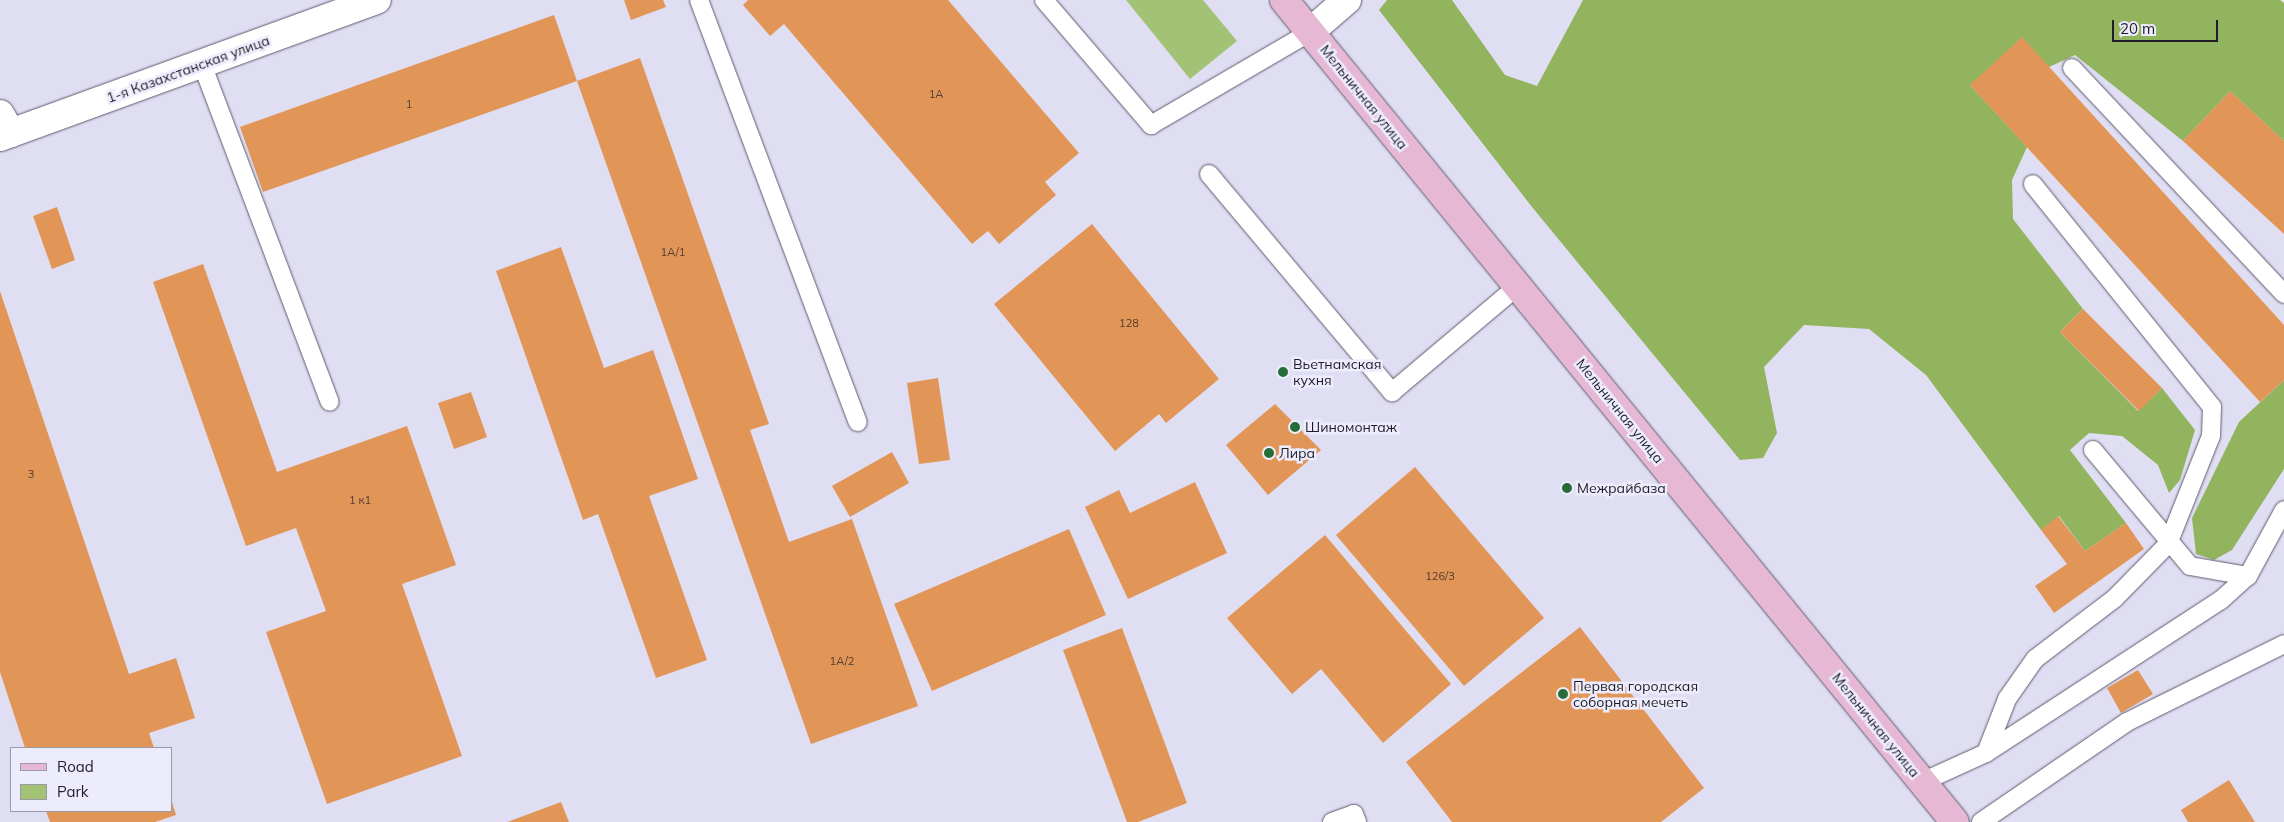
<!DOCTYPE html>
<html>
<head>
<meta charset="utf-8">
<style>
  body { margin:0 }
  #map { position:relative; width:2284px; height:822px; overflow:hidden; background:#e0def3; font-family:Mulish,sans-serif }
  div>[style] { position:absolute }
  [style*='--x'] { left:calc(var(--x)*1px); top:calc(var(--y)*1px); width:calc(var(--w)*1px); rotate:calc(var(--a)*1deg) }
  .green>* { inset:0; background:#a2c276 }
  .forest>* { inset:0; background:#92b45f }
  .building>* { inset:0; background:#e19658 }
  .roads { filter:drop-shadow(0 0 1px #5d5b6d) drop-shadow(0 0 1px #5d5b6d) }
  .lane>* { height:18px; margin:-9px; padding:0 9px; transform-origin:9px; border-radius:9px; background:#fff }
  .street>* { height:28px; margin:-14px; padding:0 14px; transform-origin:14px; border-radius:14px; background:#fff }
  .secondary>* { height:28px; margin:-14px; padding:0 14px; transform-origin:14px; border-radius:14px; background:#fff }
  .primary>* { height:28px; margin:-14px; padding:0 14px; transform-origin:14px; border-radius:14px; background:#e6b8d3 }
  .dots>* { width:14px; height:14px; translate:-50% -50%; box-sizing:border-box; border:2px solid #edecfd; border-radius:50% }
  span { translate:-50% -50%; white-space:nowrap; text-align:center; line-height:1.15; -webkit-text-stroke:5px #edecfd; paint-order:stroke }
  .number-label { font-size:11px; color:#503c32 }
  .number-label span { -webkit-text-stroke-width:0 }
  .street-label { font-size:14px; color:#1f1e26 }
  .poi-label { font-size:14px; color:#1f1e26 }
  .left { translate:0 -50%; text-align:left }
  .legend { position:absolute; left:10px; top:747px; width:162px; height:65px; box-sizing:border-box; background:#edecfd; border:1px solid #9b9aa7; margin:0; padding:6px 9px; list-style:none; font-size:15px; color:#1f1e26 }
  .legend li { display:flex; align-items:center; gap:10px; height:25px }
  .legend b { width:25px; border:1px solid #9b9aa7 }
  .scale { position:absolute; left:2112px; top:20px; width:106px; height:22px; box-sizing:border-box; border:2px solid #1f1e26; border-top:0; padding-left:6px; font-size:15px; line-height:18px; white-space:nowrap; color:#1f1e26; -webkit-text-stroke:4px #edecfd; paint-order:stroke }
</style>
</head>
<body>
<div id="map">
  <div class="green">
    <div style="clip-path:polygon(1126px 0,1203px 0,1237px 41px,1190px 79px)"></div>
  </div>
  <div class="forest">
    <div style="clip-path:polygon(1387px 0,1452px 0,1505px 75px,1537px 86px,1583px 0,2280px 0,2284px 3px,2284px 141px,2230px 91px,2183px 141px,2075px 55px,2049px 67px,1970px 85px,2027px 147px,2012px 180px,2013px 219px,2083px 309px,2060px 332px,2138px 411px,2162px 388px,2195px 430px,2180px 480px,2169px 493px,2158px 465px,2122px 436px,2089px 433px,2070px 450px,2126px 523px,2085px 551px,2059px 516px,2041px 530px,1926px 375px,1869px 329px,1804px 325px,1764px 367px,1777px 433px,1763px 458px,1740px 460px,1532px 207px,1379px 10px)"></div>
    <div style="clip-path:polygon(2284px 380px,2284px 469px,2232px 550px,2214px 560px,2196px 554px,2192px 518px,2239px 422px)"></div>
  </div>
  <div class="building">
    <div style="clip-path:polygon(624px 0,663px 0,666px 7px,631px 20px)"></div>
    <div style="clip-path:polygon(748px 0,948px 0,1079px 153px,1045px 182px,1056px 195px,999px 244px,988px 231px,972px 244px,784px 24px,770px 36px,743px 5px)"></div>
    <div style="clip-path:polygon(554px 15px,577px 81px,263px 192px,240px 127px)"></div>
    <div style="clip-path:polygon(2022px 37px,2284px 325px,2284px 380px,2260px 402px,1970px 85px)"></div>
    <div style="clip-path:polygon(640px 58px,769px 424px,750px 430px,789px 542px,852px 519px,918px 706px,811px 744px,577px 81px)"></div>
    <div style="clip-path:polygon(2230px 91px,2284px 141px,2284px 234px,2183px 141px)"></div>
    <div style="clip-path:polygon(57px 207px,75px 260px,52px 269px,33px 216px)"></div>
    <div style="clip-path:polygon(1092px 224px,1219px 379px,1166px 423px,1159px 414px,1115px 451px,994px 304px)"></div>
    <div style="clip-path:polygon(561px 247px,604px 368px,653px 350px,698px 479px,649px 496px,707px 660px,656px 678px,598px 514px,583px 520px,496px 271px)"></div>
    <div style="clip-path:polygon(203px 264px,277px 472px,407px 426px,456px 565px,402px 584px,462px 756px,327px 804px,266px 632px,326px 611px,296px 528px,246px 546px,153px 282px)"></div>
    <div style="clip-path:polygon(0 291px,129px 674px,176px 658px,195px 718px,149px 733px,154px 748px,25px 748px,0 672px)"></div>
    <div style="clip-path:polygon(2083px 309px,2162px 388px,2139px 411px,2060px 332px)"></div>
    <div style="clip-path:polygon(938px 378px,950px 460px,919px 464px,907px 383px)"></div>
    <div style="clip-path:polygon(471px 392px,487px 437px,454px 449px,438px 403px)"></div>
    <div style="clip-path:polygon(1275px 404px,1321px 450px,1268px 495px,1226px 445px)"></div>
    <div style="clip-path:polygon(892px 452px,909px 483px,850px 517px,832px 486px)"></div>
    <div style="clip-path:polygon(1415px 467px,1544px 618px,1464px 686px,1336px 535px)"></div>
    <div style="clip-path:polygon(1195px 482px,1227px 553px,1128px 599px,1085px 507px,1119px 490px,1130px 513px)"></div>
    <div style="clip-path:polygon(2058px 516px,2085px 551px,2126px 523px,2144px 549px,2054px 613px,2035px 586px,2067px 564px,2041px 530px)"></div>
    <div style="clip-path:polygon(1069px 529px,1106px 615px,932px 691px,894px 604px)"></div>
    <div style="clip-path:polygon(1325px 535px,1451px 684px,1383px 743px,1321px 669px,1292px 694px,1227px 618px)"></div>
    <div style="clip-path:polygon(1580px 627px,1704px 788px,1661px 822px,1452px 822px,1406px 762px)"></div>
    <div style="clip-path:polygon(1122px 628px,1187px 803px,1138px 822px,1127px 822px,1063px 650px)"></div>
    <div style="clip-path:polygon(2138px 670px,2153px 694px,2121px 713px,2107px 688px)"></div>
    <div style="clip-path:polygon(2229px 780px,2255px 822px,2188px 822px,2181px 810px)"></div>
    <div style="clip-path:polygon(172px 802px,176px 815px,155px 822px,50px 822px,46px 811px,171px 811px)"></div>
    <div style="clip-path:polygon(561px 802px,569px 822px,507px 822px)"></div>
  </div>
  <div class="roads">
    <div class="lane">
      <div style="--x:699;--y:0;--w:451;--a:69.4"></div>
      <div style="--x:1044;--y:0;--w:165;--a:49.4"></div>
      <div style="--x:1151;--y:125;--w:184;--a:-30.3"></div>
      <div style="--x:202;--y:64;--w:361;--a:69.3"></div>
      <div style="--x:2072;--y:68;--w:310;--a:46.8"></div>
      <div style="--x:1209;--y:174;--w:285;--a:50"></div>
      <div style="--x:1392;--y:392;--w:165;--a:-40.1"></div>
      <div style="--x:2093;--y:450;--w:151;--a:50.1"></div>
      <div style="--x:2190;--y:566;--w:59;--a:9.8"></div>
      <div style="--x:1986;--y:753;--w:58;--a:-68.7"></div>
      <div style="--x:2007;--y:699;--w:49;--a:-55"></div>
      <div style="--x:2035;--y:659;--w:101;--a:-37.3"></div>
      <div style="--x:2115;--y:598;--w:76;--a:-45.5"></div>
      <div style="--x:2168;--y:544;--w:116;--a:-68.3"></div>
      <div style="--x:2211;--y:436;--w:29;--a:-88"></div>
      <div style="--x:2212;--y:407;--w:286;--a:-128.8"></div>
      <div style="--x:1922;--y:782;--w:70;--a:-24.4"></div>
      <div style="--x:1986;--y:753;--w:280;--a:-33.1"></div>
      <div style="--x:2221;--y:600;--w:36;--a:-42"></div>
      <div style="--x:2248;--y:576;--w:75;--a:-61.4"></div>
      <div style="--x:1332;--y:822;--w:23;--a:-20"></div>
      <div style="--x:1354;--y:814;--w:9;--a:69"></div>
      <div style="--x:1981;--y:822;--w:177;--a:-34.4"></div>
      <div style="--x:2127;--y:722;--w:175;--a:-26.4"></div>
    </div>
    <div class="street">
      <div style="--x:1310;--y:32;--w:49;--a:-40.9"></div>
      <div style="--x:0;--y:114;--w:22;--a:60"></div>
    </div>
    <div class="secondary">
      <div style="--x:0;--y:137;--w:401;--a:-20"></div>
    </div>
    <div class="primary">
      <div style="--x:1284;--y:0;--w:1061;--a:50.78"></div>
    </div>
  </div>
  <div class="dots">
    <div style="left:1283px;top:372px;background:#266c38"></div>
    <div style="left:1295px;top:427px;background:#266c38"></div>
    <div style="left:1269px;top:453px;background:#266c38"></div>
    <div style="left:1567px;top:488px;background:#266c38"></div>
    <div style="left:1563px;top:694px;background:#266c38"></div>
  </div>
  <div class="number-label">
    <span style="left:936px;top:94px">1А</span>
    <span style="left:409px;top:104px">1</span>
    <span style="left:673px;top:252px">1А/1</span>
    <span style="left:1129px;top:323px">128</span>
    <span style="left:31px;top:474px">3</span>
    <span style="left:360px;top:500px">1 к1</span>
    <span style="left:1440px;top:576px">126/3</span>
    <span style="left:842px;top:661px">1А/2</span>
  </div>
  <div class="street-label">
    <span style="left:188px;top:69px;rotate:-20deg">1-я Казахстанская улица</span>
    <span style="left:1364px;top:97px;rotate:51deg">Мельничная улица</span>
    <span style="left:1620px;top:411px;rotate:51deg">Мельничная улица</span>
    <span style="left:1876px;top:725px;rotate:51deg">Мельничная улица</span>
  </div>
  <div class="poi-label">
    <span class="left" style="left:1293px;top:372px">Вьетнамская<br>кухня</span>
    <span class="left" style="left:1305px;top:427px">Шиномонтаж</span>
    <span class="left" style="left:1279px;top:453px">Лира</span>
    <span class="left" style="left:1577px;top:488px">Межрайбаза</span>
    <span class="left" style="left:1573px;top:694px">Первая городская<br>соборная мечеть</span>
  </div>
  <ul class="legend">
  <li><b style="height:6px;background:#e6b8d3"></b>Road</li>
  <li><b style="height:14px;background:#a2c276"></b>Park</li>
  </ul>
  <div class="scale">20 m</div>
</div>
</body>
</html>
